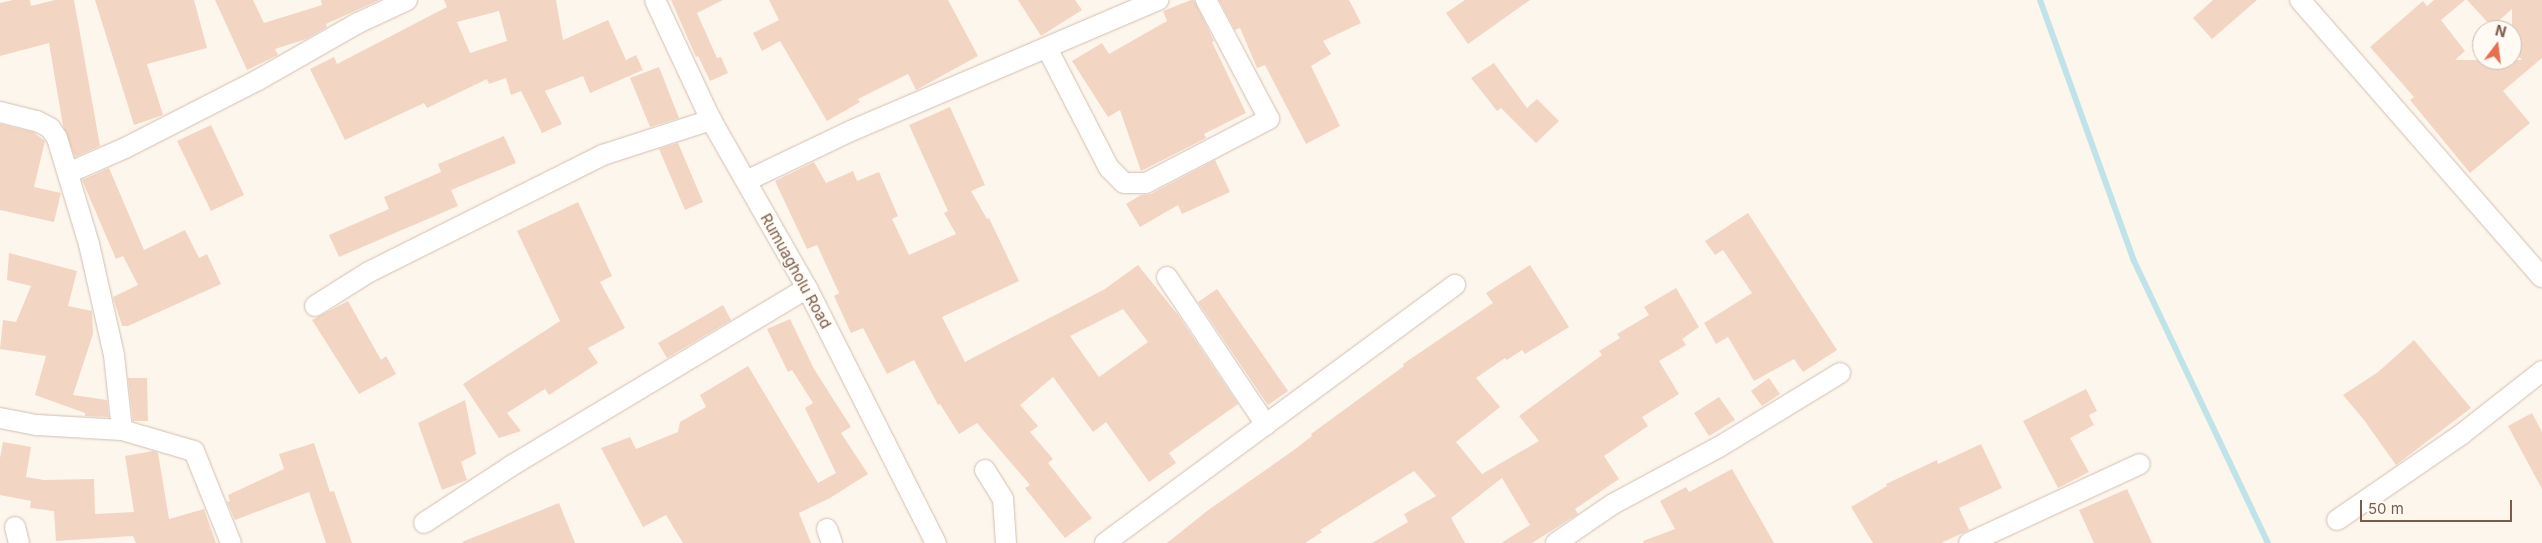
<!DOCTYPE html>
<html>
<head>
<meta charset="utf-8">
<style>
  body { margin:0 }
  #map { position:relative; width:2542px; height:543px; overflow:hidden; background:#fdf6ec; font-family:Inter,sans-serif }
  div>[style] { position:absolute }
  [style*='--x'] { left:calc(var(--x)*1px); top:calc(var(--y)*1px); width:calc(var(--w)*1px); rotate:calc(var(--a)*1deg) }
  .stream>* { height:6px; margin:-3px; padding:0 3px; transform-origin:3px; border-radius:3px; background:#bfe3e8 }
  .building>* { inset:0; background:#f3d5c3 }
  .roads { filter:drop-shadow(0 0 1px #d1beb0) drop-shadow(0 0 1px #d1beb0) }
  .minor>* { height:20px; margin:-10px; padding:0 10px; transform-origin:10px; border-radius:10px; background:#fff }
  span { translate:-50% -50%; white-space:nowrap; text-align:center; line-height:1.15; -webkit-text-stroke:4px #fffaf3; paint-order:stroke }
  .street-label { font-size:15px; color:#7a5c4d }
  .north { position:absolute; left:2472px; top:20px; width:50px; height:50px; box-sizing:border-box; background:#fffaf3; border:1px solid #cabbb1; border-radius:50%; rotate:15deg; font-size:14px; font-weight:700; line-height:20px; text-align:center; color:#7a5c4d }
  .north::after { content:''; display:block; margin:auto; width:18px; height:22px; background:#e76f51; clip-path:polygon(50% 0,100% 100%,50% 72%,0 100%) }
  .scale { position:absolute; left:2360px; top:500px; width:152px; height:22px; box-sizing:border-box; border:2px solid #7a5c4d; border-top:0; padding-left:6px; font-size:15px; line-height:18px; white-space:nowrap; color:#7a5c4d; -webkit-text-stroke:4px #fffaf3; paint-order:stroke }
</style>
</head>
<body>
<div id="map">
  <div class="stream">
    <div style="--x:2040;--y:0;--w:277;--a:70.2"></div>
    <div style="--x:2134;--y:261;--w:312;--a:64.6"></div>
  </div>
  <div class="building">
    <div style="clip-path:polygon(13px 0,30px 0,31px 6px,55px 0,74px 0,100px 146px,75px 157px,63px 126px,49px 43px,0 56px,0 3px)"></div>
    <div style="clip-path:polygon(95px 0,194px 0,207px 48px,147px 64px,163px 115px,134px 125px)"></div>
    <div style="clip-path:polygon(215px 0,253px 0,264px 23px,322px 5px,321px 0,379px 0,326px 24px,327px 27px,306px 39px,275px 49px,278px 55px,247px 70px)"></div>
    <div style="clip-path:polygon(evenodd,444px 0,556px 0,563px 40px,608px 20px,626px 60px,636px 55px,643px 70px,590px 93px,583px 76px,545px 91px,562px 124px,542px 133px,521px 91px,511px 95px,506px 78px,489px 84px,487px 79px,427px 108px,424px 103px,345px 140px,310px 69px,334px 57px,337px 64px,447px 7px,444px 0,499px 11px,507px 41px,470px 53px,457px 22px,499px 11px)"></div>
    <div style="clip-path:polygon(671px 0,723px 0,697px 13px,717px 58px,721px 57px,728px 73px,710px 81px,698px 56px,696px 57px)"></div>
    <div style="clip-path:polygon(769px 0,948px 0,978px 56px,916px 90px,908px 74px,858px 99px,860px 102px,827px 121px,780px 41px,762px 51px,753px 33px,779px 20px)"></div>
    <div style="clip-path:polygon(1018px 0,1075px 0,1082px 10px,1041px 36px)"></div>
    <div style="clip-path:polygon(1191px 0,1194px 0,1214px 41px,1212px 42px,1246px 113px,1204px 134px,1206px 138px,1141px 171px,1120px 110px,1108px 117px,1072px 61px,1102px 43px,1109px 54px,1167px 21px,1163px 11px)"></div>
    <div style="clip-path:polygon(1219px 0,1349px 0,1361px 23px,1323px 41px,1331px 54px,1311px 66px,1340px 126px,1306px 144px,1265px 65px,1257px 68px,1240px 28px,1235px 30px)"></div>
    <div style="clip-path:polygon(1465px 0,1530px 0,1468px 44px,1446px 13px)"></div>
    <div style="clip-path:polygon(2213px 0,2257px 0,2212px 39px,2193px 18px)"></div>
    <div style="clip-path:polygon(2434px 0,2465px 0,2441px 20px,2465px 51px,2455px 60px,2522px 60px,2512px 49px,2512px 9px,2492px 27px,2467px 0,2542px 0,2542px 58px,2503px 91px,2530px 123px,2470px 173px,2410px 100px,2414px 97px,2370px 47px,2423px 1px,2427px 6px)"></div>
    <div style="clip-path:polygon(1494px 63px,1527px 108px,1537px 99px,1559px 121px,1536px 143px,1501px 108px,1497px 111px,1471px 78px)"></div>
    <div style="clip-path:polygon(659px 67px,679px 118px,650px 127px,630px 78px)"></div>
    <div style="clip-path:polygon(evenodd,950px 107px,985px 185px,971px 191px,987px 219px,989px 218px,1019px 281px,942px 317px,965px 362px,1105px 289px,1138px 265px,1178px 315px,1238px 404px,1169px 453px,1176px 463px,1149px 482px,1106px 422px,1093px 432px,1053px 377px,1020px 405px,1038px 426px,1030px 432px,1053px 459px,1048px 463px,1092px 518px,1065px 538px,1025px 488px,1030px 485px,977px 423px,959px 434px,940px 404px,938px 405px,914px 360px,887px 374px,863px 328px,851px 333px,834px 296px,839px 293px,817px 245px,807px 249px,775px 181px,814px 162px,826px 183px,853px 171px,857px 181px,879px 172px,898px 216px,892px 219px,909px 255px,956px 234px,944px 213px,948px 211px,909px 125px,950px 107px,1123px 309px,1148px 342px,1099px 377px,1070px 336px,1123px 309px)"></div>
    <div style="clip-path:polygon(0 124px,33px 132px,45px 141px,34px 187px,61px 193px,54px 222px,0 210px)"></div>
    <div style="clip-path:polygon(211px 125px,244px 195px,211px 211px,177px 141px)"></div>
    <div style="clip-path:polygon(504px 136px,516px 163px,451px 190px,458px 206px,339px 257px,329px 235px,389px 209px,384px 197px,441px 172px,438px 164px)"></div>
    <div style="clip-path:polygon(678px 143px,703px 202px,685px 210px,659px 149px)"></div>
    <div style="clip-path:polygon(1215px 160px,1230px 192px,1182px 214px,1178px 205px,1140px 227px,1126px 204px,1141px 195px,1151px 194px)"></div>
    <div style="clip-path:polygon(109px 168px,144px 250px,185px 230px,199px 258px,207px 254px,221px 284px,128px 326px,122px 326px,113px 297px,138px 285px,123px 256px,116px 259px,82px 180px)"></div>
    <div style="clip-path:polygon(578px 202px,612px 276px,600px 282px,625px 328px,588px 348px,598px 363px,549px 395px,545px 389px,507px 413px,521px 431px,499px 438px,463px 384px,560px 321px,517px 231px)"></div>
    <div style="clip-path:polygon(1748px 213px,1837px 350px,1803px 372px,1794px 359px,1754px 381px,1728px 337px,1716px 344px,1704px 323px,1752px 293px,1723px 250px,1715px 255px,1705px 241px)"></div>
    <div style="clip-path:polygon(9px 253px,77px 271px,68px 306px,92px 311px,93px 334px,73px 395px,107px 400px,109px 417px,85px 416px,85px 413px,35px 395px,46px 356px,0 349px,3px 320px,16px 322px,31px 286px,7px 280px)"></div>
    <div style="clip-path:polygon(1530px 265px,1569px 327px,1525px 354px,1522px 350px,1507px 360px,1505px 358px,1476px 378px,1500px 407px,1456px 442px,1482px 474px,1539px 441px,1519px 416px,1602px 355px,1599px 351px,1620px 338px,1617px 334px,1649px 315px,1644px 307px,1676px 288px,1699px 327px,1682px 339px,1686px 345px,1659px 361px,1679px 394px,1642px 417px,1648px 426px,1604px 456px,1619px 479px,1575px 509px,1578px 514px,1532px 543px,1501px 543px,1530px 525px,1502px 478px,1451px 518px,1465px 543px,1372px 543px,1408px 522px,1404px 514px,1436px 496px,1414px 471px,1320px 530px,1322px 532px,1305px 543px,1167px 543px,1207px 511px,1294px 450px,1312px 436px,1311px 434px,1404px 366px,1403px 364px,1493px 303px,1486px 293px)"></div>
    <div style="clip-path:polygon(1217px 289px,1288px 391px,1268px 405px,1198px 302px)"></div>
    <div style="clip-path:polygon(348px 301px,381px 360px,386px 356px,396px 374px,359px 394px,312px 320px)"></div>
    <div style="clip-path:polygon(723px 305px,731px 320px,667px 358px,658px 343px)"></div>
    <div style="clip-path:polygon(790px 319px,814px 369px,851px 427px,841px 433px,868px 474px,830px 498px,799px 513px,811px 543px,683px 543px,666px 515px,643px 527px,601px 448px,630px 437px,636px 449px,678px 432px,680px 422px,706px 407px,700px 395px,748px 366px,818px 483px,836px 473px,805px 408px,813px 403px,792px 370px,788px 372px,767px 329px)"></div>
    <div style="clip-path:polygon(2414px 340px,2471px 408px,2396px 465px,2364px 420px,2343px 395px,2378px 372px)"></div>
    <div style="clip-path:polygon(128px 378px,147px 378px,148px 421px,133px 421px)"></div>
    <div style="clip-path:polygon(1769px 378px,1780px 394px,1762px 406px,1751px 391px)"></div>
    <div style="clip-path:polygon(2086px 389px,2097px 411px,2089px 415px,2094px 425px,2070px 438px,2089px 472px,2058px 488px,2023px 421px)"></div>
    <div style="clip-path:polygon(1719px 397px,1735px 420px,1709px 436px,1694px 413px)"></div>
    <div style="clip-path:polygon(465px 400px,476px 454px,461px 462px,467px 480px,442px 490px,418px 423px)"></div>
    <div style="clip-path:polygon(2532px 413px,2542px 432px,2542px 489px,2508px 426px)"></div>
    <div style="clip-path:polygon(3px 442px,31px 447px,26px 477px,44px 480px,94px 479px,95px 514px,134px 512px,125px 456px,153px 451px,158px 453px,169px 519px,204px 509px,216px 543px,136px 543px,133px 536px,56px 541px,54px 511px,30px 508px,31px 501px,0 495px,0 458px)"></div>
    <div style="clip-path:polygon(314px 443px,330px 492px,334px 491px,352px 543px,326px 543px,309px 492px,235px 520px,227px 502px,230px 501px,228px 495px,284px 469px,279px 454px)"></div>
    <div style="clip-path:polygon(1981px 444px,2002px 488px,1959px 508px,1969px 530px,1941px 543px,1873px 543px,1851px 507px,1887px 486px,1886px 484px,1937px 460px,1938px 464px)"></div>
    <div style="clip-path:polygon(1732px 469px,1774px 543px,1644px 543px,1643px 541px,1675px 529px,1660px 501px,1686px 487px,1689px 492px)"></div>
    <div style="clip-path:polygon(2127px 489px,2152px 543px,2094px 543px,2079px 510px)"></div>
    <div style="clip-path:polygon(559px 503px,575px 543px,463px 543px,462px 542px)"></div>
  </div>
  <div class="roads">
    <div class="minor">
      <div style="--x:655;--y:0;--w:132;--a:65"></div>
      <div style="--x:711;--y:120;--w:193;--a:60.3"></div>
      <div style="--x:807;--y:288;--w:286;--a:63.2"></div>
      <div style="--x:2300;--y:0;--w:368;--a:48.9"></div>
      <div style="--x:1047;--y:48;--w:135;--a:62.7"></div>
      <div style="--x:1109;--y:168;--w:21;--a:45"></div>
      <div style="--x:1124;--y:183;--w:22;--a:0"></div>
      <div style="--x:1146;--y:183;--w:139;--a:-27.5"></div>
      <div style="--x:1269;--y:119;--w:135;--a:-117.9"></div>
      <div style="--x:0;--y:112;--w:38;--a:14"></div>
      <div style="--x:37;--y:121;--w:15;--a:28"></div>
      <div style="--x:50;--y:128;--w:12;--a:55"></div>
      <div style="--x:57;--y:138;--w:111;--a:73.2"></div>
      <div style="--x:89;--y:244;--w:114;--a:77.3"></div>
      <div style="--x:114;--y:355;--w:75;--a:83.9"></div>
      <div style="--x:68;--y:173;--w:62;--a:-23.7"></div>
      <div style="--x:125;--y:148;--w:149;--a:-27.1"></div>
      <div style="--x:258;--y:80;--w:115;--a:-29.7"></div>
      <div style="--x:358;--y:23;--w:54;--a:-25.1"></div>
      <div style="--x:746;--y:181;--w:119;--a:-25.5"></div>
      <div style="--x:853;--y:130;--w:332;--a:-23.1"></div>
      <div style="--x:1167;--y:277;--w:178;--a:56.2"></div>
      <div style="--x:315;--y:306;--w:64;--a:-32.2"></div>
      <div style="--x:369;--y:272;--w:262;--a:-26.6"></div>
      <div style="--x:603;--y:155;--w:114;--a:-18"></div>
      <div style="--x:0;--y:418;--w:38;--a:11"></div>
      <div style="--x:37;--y:425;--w:85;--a:3.4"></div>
      <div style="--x:122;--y:430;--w:75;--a:16.3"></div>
      <div style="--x:194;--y:451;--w:99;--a:68.1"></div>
      <div style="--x:985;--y:470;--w:34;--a:58"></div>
      <div style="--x:1003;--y:499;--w:44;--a:86.1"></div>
      <div style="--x:2337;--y:520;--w:152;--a:-34.5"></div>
      <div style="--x:2462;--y:434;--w:102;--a:-38.2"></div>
      <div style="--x:424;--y:523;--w:104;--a:-33.2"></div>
      <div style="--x:511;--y:466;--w:345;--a:-31"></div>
      <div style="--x:15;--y:527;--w:16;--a:76"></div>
      <div style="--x:827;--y:529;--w:15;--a:70"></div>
      <div style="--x:1105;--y:543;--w:435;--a:-36.4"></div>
      <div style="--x:1556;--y:543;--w:69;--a:-34.4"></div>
      <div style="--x:1613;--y:504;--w:120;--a:-28.3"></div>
      <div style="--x:1719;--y:447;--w:142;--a:-31.4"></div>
      <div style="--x:1969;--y:543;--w:188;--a:-24.8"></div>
    </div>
  </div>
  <div class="street-label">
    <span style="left:796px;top:271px;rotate:61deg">Rumuagholu Road</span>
  </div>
  <div class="north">N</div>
  <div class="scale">50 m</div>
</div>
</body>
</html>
